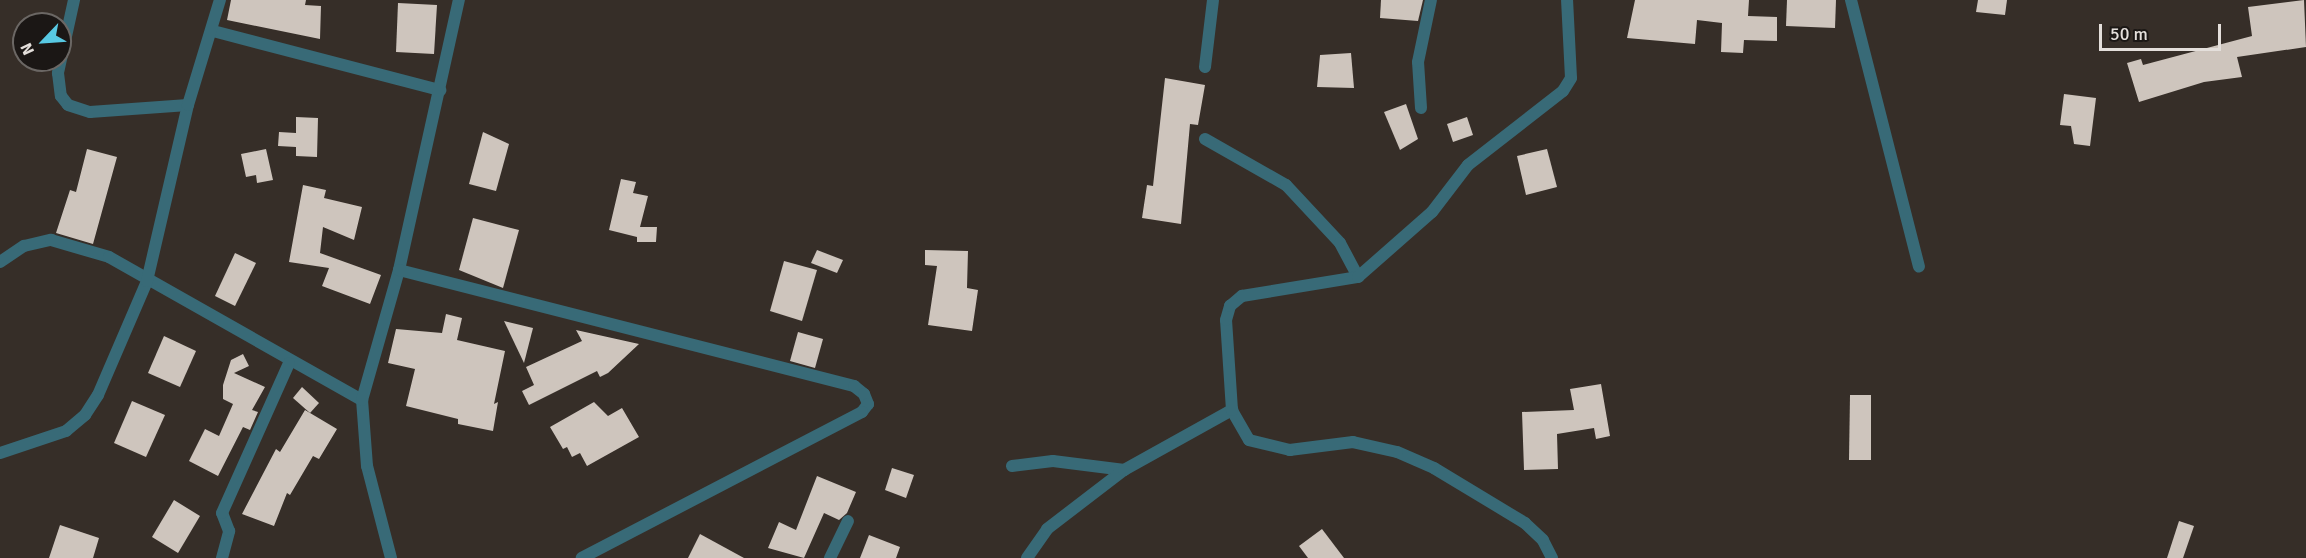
<!DOCTYPE html>
<html>
<head>
<meta charset="utf-8">
<style>
  body { margin:0 }
  #map { position:relative; width:2306px; height:558px; overflow:hidden; background:#362e28; font-family:Signika,sans-serif }
  div>[style] { position:absolute }
  [style*='--x'] { left:calc(var(--x)*1px); top:calc(var(--y)*1px); width:calc(var(--w)*1px); rotate:calc(var(--a)*1deg) }
  .building>* { inset:0; background:#cec5bd }
  .street>* { height:12px; margin:-6px; padding:0 6px; transform-origin:6px; border-radius:6px; background:#386a77 }
  span { translate:-50% -50%; white-space:nowrap; text-align:center; line-height:1.15; -webkit-text-stroke:6px #1b1715; paint-order:stroke }
  .north { position:absolute; left:12px; top:12px; width:60px; height:60px; box-sizing:border-box; background:#1b1715; border:2px solid #6b6764; border-radius:50%; rotate:245deg; font-size:16px; font-weight:700; line-height:24px; text-align:center; color:#e4dfdb }
  .north::after { content:''; display:block; margin:auto; width:21px; height:27px; background:#58c9e3; clip-path:polygon(50% 0,100% 100%,50% 72%,0 100%) }
  .scale { position:absolute; left:2099px; top:24px; width:122px; height:27px; box-sizing:border-box; border:3px solid #e4dfdb; border-top:0; padding-left:8px; font-size:18px; line-height:21px; white-space:nowrap; color:#e4dfdb; -webkit-text-stroke:4px #1b1715; paint-order:stroke }
</style>
</head>
<body>
<div id="map">
  <div class="building">
    <div style="clip-path:polygon(231px 0,306px 0,305px 5px,321px 6px,320px 39px,227px 20px)"></div>
    <div style="clip-path:polygon(1381px 0,1423px 0,1418px 21px,1380px 18px)"></div>
    <div style="clip-path:polygon(1635px 0,1749px 0,1748px 16px,1777px 17px,1777px 41px,1744px 40px,1743px 53px,1721px 52px,1722px 23px,1697px 20px,1695px 44px,1627px 38px)"></div>
    <div style="clip-path:polygon(1787px 0,1836px 0,1835px 28px,1786px 26px)"></div>
    <div style="clip-path:polygon(1978px 0,2007px 0,2005px 15px,1976px 12px)"></div>
    <div style="clip-path:polygon(2304px 0,2306px 47px,2237px 57px,2242px 77px,2204px 82px,2139px 102px,2127px 63px,2141px 59px,2143px 65px,2252px 36px,2248px 7px)"></div>
    <div style="clip-path:polygon(398px 3px,437px 5px,434px 54px,396px 52px)"></div>
    <div style="clip-path:polygon(1351px 53px,1354px 88px,1317px 87px,1320px 55px)"></div>
    <div style="clip-path:polygon(1165px 78px,1205px 85px,1198px 125px,1190px 124px,1181px 224px,1142px 218px,1147px 185px,1153px 186px)"></div>
    <div style="clip-path:polygon(2064px 94px,2096px 98px,2090px 146px,2074px 144px,2071px 126px,2060px 125px)"></div>
    <div style="clip-path:polygon(1406px 104px,1418px 139px,1400px 150px,1384px 112px)"></div>
    <div style="clip-path:polygon(296px 117px,318px 118px,317px 157px,296px 156px,296px 147px,278px 146px,279px 132px,296px 133px)"></div>
    <div style="clip-path:polygon(1467px 117px,1473px 135px,1453px 142px,1447px 124px)"></div>
    <div style="clip-path:polygon(483px 132px,509px 144px,496px 191px,469px 184px)"></div>
    <div style="clip-path:polygon(87px 149px,117px 157px,93px 244px,56px 233px,70px 190px,76px 192px)"></div>
    <div style="clip-path:polygon(266px 149px,273px 180px,257px 183px,256px 175px,246px 177px,241px 154px)"></div>
    <div style="clip-path:polygon(1547px 149px,1557px 187px,1526px 195px,1517px 156px)"></div>
    <div style="clip-path:polygon(621px 179px,636px 182px,633px 193px,648px 196px,640px 227px,657px 227px,656px 242px,637px 242px,637px 237px,609px 230px)"></div>
    <div style="clip-path:polygon(303px 185px,326px 190px,324px 198px,362px 207px,354px 240px,323px 227px,320px 253px,381px 275px,370px 304px,322px 286px,329px 268px,289px 262px)"></div>
    <div style="clip-path:polygon(473px 218px,519px 230px,503px 288px,459px 270px)"></div>
    <div style="clip-path:polygon(817px 250px,843px 260px,837px 273px,811px 263px)"></div>
    <div style="clip-path:polygon(925px 250px,968px 251px,967px 288px,978px 290px,972px 331px,928px 325px,937px 266px,925px 265px)"></div>
    <div style="clip-path:polygon(235px 253px,256px 263px,235px 306px,215px 296px)"></div>
    <div style="clip-path:polygon(784px 261px,817px 270px,802px 321px,770px 311px)"></div>
    <div style="clip-path:polygon(446px 314px,462px 318px,457px 340px,505px 351px,494px 404px,498px 402px,493px 431px,458px 424px,458px 419px,406px 406px,415px 369px,388px 363px,396px 329px,442px 333px)"></div>
    <div style="clip-path:polygon(504px 321px,533px 328px,524px 363px)"></div>
    <div style="clip-path:polygon(576px 330px,639px 344px,608px 373px,600px 377px,597px 371px,529px 405px,522px 391px,534px 385px,526px 367px,582px 341px)"></div>
    <div style="clip-path:polygon(798px 332px,823px 339px,815px 368px,790px 361px)"></div>
    <div style="clip-path:polygon(164px 336px,196px 351px,180px 387px,148px 373px)"></div>
    <div style="clip-path:polygon(243px 354px,249px 366px,234px 373px,265px 387px,252px 410px,258px 412px,250px 430px,243px 427px,218px 476px,189px 461px,205px 429px,219px 436px,233px 404px,223px 399px,223px 385px,231px 360px)"></div>
    <div style="clip-path:polygon(1601px 384px,1610px 436px,1596px 439px,1594px 428px,1557px 434px,1558px 469px,1524px 470px,1522px 412px,1574px 410px,1570px 389px)"></div>
    <div style="clip-path:polygon(302px 387px,319px 403px,310px 413px,293px 398px)"></div>
    <div style="clip-path:polygon(1850px 395px,1871px 395px,1871px 460px,1849px 460px)"></div>
    <div style="clip-path:polygon(132px 401px,165px 415px,146px 457px,114px 443px)"></div>
    <div style="clip-path:polygon(594px 402px,608px 416px,622px 408px,639px 437px,587px 466px,580px 453px,572px 457px,567px 447px,563px 449px,550px 427px)"></div>
    <div style="clip-path:polygon(305px 410px,337px 429px,319px 459px,313px 456px,290px 495px,287px 493px,274px 526px,242px 514px,276px 449px,280px 452px)"></div>
    <div style="clip-path:polygon(892px 468px,914px 475px,906px 498px,885px 490px)"></div>
    <div style="clip-path:polygon(817px 476px,856px 492px,847px 513px,839px 520px,824px 513px,804px 558px,768px 548px,779px 522px,796px 530px)"></div>
    <div style="clip-path:polygon(174px 500px,200px 516px,178px 553px,152px 537px)"></div>
    <div style="clip-path:polygon(2179px 521px,2194px 526px,2183px 558px,2167px 558px)"></div>
    <div style="clip-path:polygon(60px 525px,99px 538px,93px 558px,49px 558px)"></div>
    <div style="clip-path:polygon(1322px 529px,1344px 558px,1308px 558px,1299px 546px)"></div>
    <div style="clip-path:polygon(700px 534px,744px 558px,688px 558px)"></div>
    <div style="clip-path:polygon(869px 535px,900px 547px,896px 558px,860px 558px)"></div>
  </div>
  <div class="street">
    <div style="--x:74;--y:0;--w:75;--a:102.4"></div>
    <div style="--x:58;--y:73;--w:23;--a:83"></div>
    <div style="--x:61;--y:96;--w:11;--a:52"></div>
    <div style="--x:68;--y:105;--w:23;--a:18"></div>
    <div style="--x:90;--y:112;--w:98;--a:-4.1"></div>
    <div style="--x:1851;--y:0;--w:275;--a:75.7"></div>
    <div style="--x:213;--y:31;--w:235;--a:14.6"></div>
    <div style="--x:1205;--y:67;--w:67;--a:-83.2"></div>
    <div style="--x:1421;--y:108;--w:46;--a:-93.7"></div>
    <div style="--x:1418;--y:62;--w:63;--a:-78.2"></div>
    <div style="--x:1205;--y:139;--w:93;--a:29.6"></div>
    <div style="--x:1286;--y:185;--w:79;--a:47"></div>
    <div style="--x:1340;--y:243;--w:38;--a:62"></div>
    <div style="--x:0;--y:262;--w:29;--a:-34"></div>
    <div style="--x:24;--y:246;--w:28;--a:-13"></div>
    <div style="--x:51;--y:240;--w:60;--a:16.3"></div>
    <div style="--x:109;--y:257;--w:291;--a:29.5"></div>
    <div style="--x:399;--y:270;--w:277;--a:-77.5"></div>
    <div style="--x:0;--y:453;--w:70;--a:-18.4"></div>
    <div style="--x:66;--y:431;--w:25;--a:-40"></div>
    <div style="--x:85;--y:415;--w:24;--a:-57"></div>
    <div style="--x:98;--y:395;--w:124;--a:-66.7"></div>
    <div style="--x:147;--y:281;--w:181;--a:-76.9"></div>
    <div style="--x:188;--y:105;--w:110;--a:-73.1"></div>
    <div style="--x:1012;--y:466;--w:41;--a:-7"></div>
    <div style="--x:1053;--y:461;--w:72;--a:7.2"></div>
    <div style="--x:222;--y:558;--w:28;--a:-75"></div>
    <div style="--x:229;--y:531;--w:19;--a:-111"></div>
    <div style="--x:222;--y:513;--w:164;--a:-65.9"></div>
    <div style="--x:391;--y:558;--w:95;--a:-104.6"></div>
    <div style="--x:367;--y:466;--w:66;--a:-94.3"></div>
    <div style="--x:362;--y:400;--w:135;--a:-74.1"></div>
    <div style="--x:399;--y:270;--w:470;--a:14.3"></div>
    <div style="--x:854;--y:386;--w:13;--a:39"></div>
    <div style="--x:864;--y:394;--w:11;--a:68"></div>
    <div style="--x:868;--y:404;--w:10;--a:127"></div>
    <div style="--x:862;--y:412;--w:316;--a:152.5"></div>
    <div style="--x:830;--y:558;--w:41;--a:-64.1"></div>
    <div style="--x:1027;--y:558;--w:35;--a:-55"></div>
    <div style="--x:1047;--y:529;--w:97;--a:-37.5"></div>
    <div style="--x:1124;--y:470;--w:124;--a:-29.1"></div>
    <div style="--x:1552;--y:558;--w:20;--a:-117"></div>
    <div style="--x:1543;--y:540;--w:25;--a:-137"></div>
    <div style="--x:1525;--y:523;--w:106;--a:-148.9"></div>
    <div style="--x:1434;--y:468;--w:40;--a:-156.6"></div>
    <div style="--x:1397;--y:452;--w:45;--a:-167.2"></div>
    <div style="--x:1353;--y:442;--w:64;--a:172.8"></div>
    <div style="--x:1290;--y:450;--w:42;--a:-166.3"></div>
    <div style="--x:1249;--y:440;--w:34;--a:-120"></div>
    <div style="--x:1232;--y:410;--w:90;--a:-93.8"></div>
    <div style="--x:1226;--y:320;--w:15;--a:-74"></div>
    <div style="--x:1230;--y:306;--w:16;--a:-40"></div>
    <div style="--x:1242;--y:296;--w:118;--a:-9.3"></div>
    <div style="--x:1358;--y:277;--w:98;--a:-41.3"></div>
    <div style="--x:1432;--y:212;--w:59;--a:-52.5"></div>
    <div style="--x:1468;--y:165;--w:120;--a:-37.9"></div>
    <div style="--x:1563;--y:91;--w:15;--a:-58"></div>
    <div style="--x:1571;--y:78;--w:78;--a:-92.9"></div>
  </div>
  <div class="north">N</div>
  <div class="scale">50 m</div>
</div>
</body>
</html>
